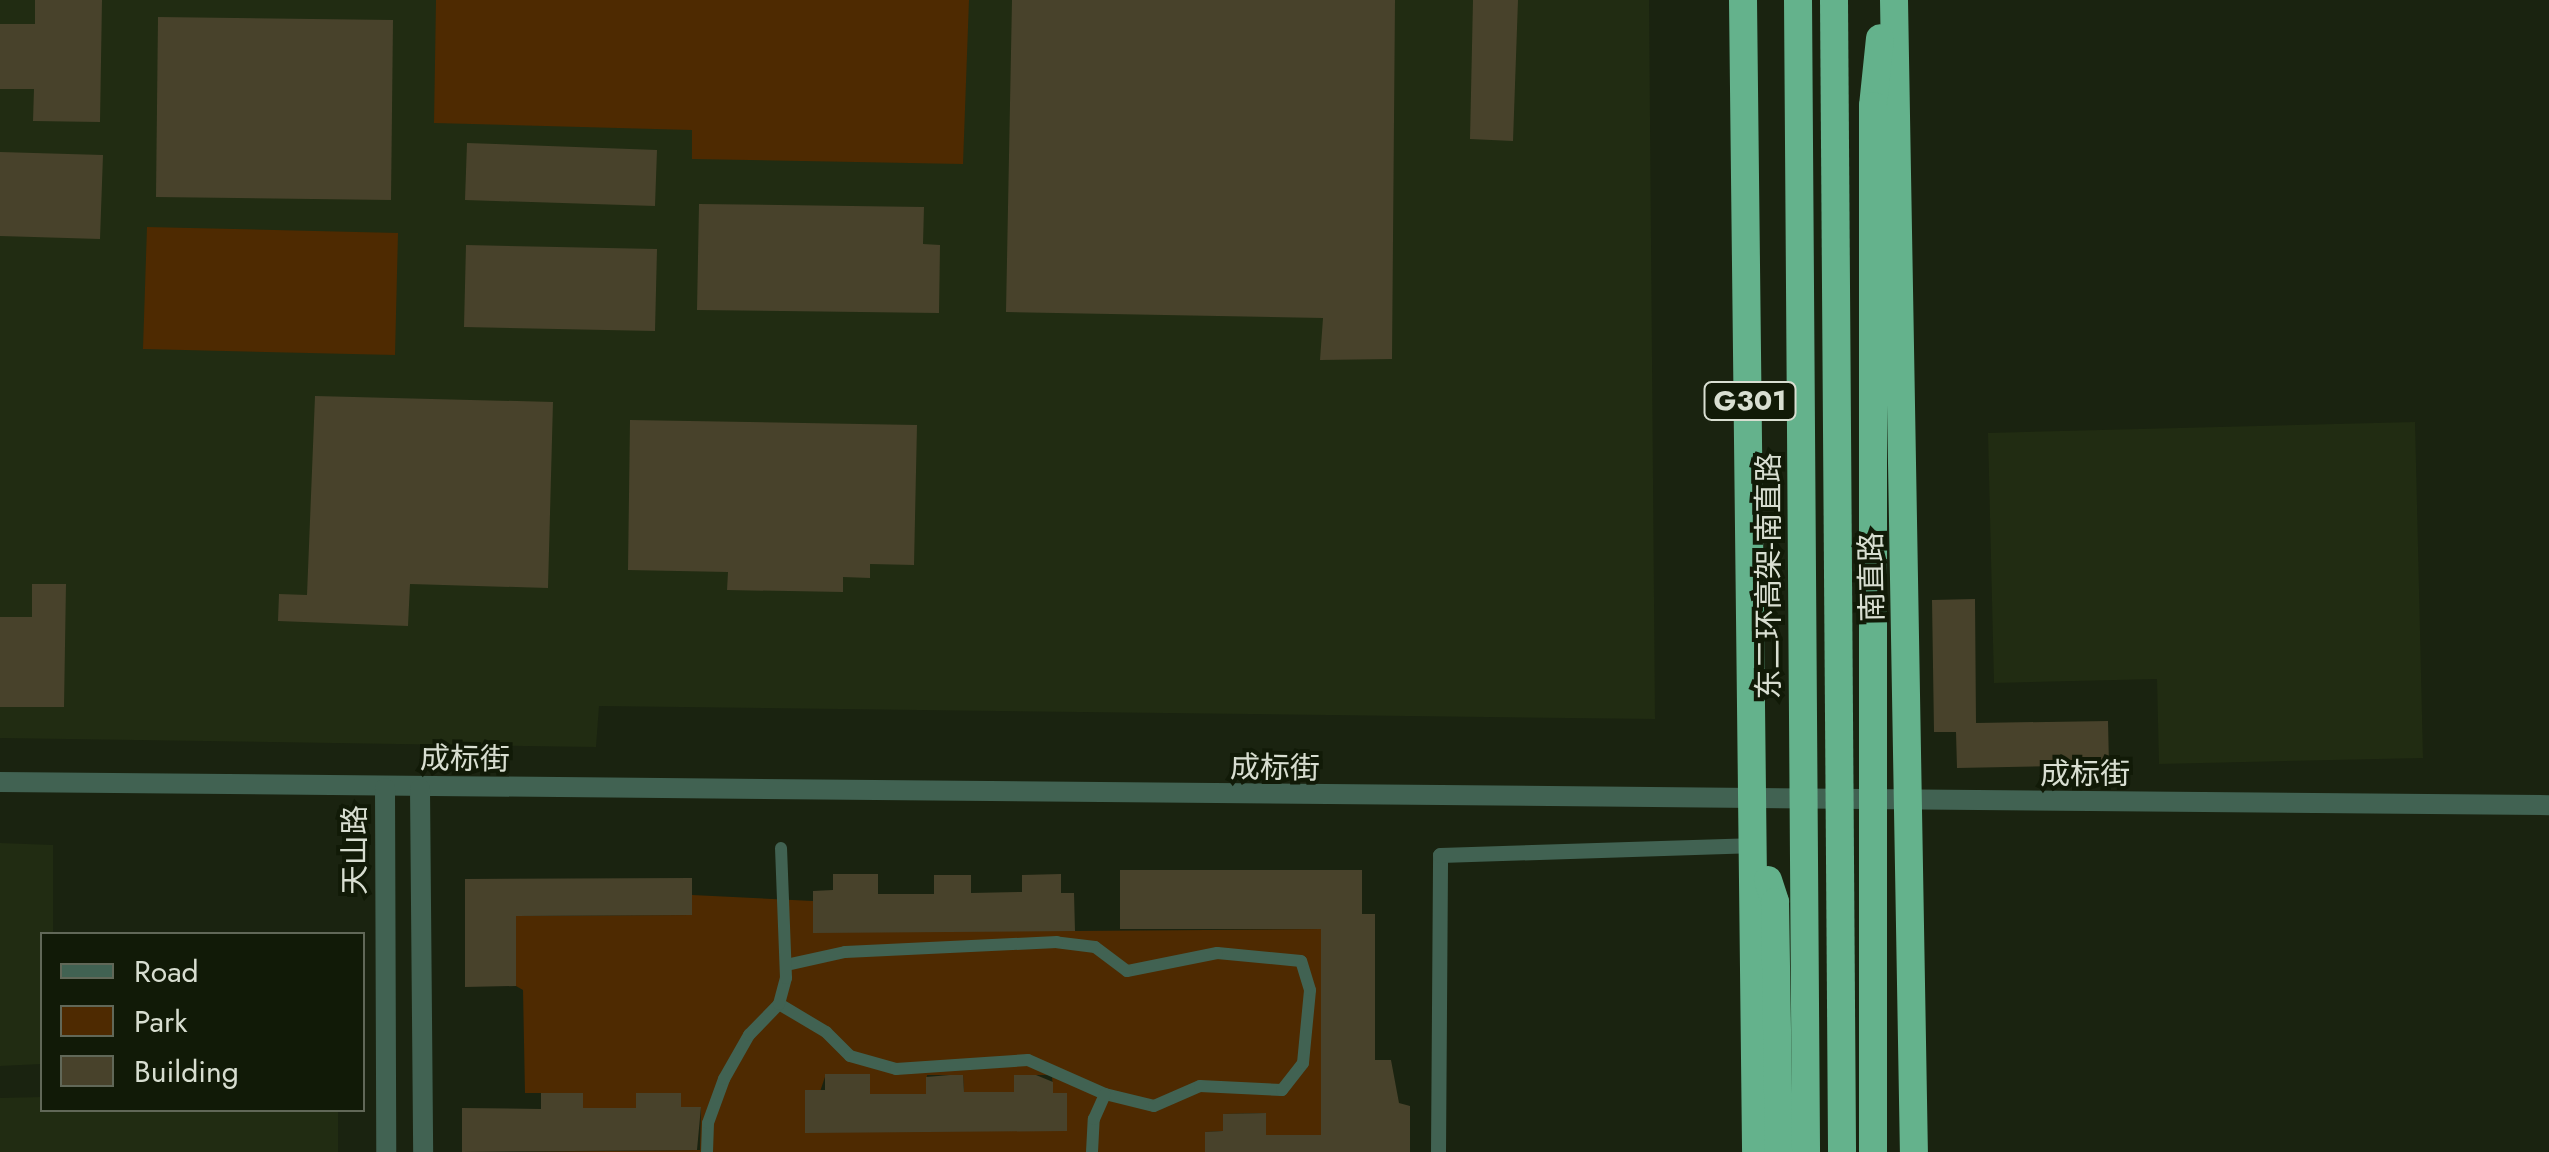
<!DOCTYPE html>
<html>
<head>
<meta charset="utf-8">
<style>
  body { margin:0 }
  #map { position:relative; width:2549px; height:1152px; overflow:hidden; background:#1a2310; font-family:Jost,"Noto Sans SC",sans-serif }
  div>[style] { position:absolute }
  [style*='--x'] { left:calc(var(--x)*1px); top:calc(var(--y)*1px); width:calc(var(--w)*1px); rotate:calc(var(--a)*1deg) }
  .built>* { inset:0; background:#212c12 }
  .green>* { inset:0; background:#4e2a01 }
  .building>* { inset:0; background:#48422b }
  .pedestrian>* { height:12px; margin:-6px; padding:0 6px; transform-origin:6px; border-radius:6px; background:#416252 }
  .minor>* { height:15px; margin:-7.5px; padding:0 7.5px; transform-origin:7.5px; border-radius:7.5px; background:#416252 }
  .tertiary>* { height:20px; margin:-10px; padding:0 10px; transform-origin:10px; border-radius:10px; background:#416252 }
  .trunk>* { height:28px; margin:-14px; padding:0 14px; transform-origin:14px; border-radius:14px; background:#64b28c }
  .trunk-bridge>* { height:28px; margin:-14px; padding:0 14px; transform-origin:14px; border-radius:14px; background:#64b28c }
  span { translate:-50% -50%; white-space:nowrap; text-align:center; line-height:1.15; -webkit-text-stroke:8px #111a07; paint-order:stroke }
  .shield-label span { padding:2px 8px; background:#111a07; border:2px solid; border-radius:8px; -webkit-text-stroke-width:0 }
  .shield-label { font-size:28px; color:#d8ded1; font-weight:700 }
  .street-label { font-size:30px; color:#d8ded1 }
  .legend { position:absolute; left:40px; top:932px; width:325px; height:180px; box-sizing:border-box; background:#111a07; border:2px solid #616858; margin:0; padding:12px 18px; list-style:none; font-size:30px; color:#d8ded1 }
  .legend li { display:flex; align-items:center; gap:20px; height:50px }
  .legend b { width:50px; border:2px solid #616858 }
</style>
</head>
<body>
<div id="map">
  <div class="built">
    <div style="clip-path:polygon(0 0,1649px 0,1655px 719px,599px 706px,596px 747px,0 738px)"></div>
    <div style="clip-path:polygon(2415px 422px,2423px 758px,2159px 764px,2157px 679px,1994px 683px,1988px 433px)"></div>
    <div style="clip-path:polygon(0 843px,53px 845px,53px 934px,42px 934px,42px 1064px,0 1066px)"></div>
    <div style="clip-path:polygon(42px 1097px,42px 1110px,338px 1110px,338px 1152px,0 1152px,0 1098px)"></div>
  </div>
  <div class="green">
    <div style="clip-path:polygon(436px 0,969px 0,963px 164px,692px 159px,692px 130px,434px 123px)"></div>
    <div style="clip-path:polygon(147px 227px,398px 233px,395px 355px,143px 349px)"></div>
    <div style="clip-path:polygon(evenodd,692px 895px,813px 901px,1075px 931px,1321px 929px,1321px 1135px,1266px 1135px,1265px 1113px,1224px 1114px,1223px 1131px,1205px 1132px,1205px 1152px,515px 1152px,700px 1150px,701px 1108px,681px 1107px,681px 1093px,637px 1093px,636px 1108px,583px 1108px,583px 1093px,525px 1093px,523px 990px,516px 986px,516px 916px,691px 915px,692px 895px,826px 1074px,869px 1074px,870px 1094px,926px 1094px,927px 1075px,963px 1075px,964px 1092px,1014px 1092px,1014px 1075px,1052px 1075px,1053px 1093px,806px 1133px,826px 1074px)"></div>
  </div>
  <div class="building">
    <div style="clip-path:polygon(35px 0,102px 0,100px 122px,33px 121px,34px 89px,0 89px,0 24px,35px 24px)"></div>
    <div style="clip-path:polygon(1012px 0,1395px 0,1392px 359px,1320px 360px,1323px 318px,1006px 312px)"></div>
    <div style="clip-path:polygon(1473px 0,1518px 0,1513px 141px,1470px 139px)"></div>
    <div style="clip-path:polygon(158px 17px,393px 20px,391px 200px,156px 197px)"></div>
    <div style="clip-path:polygon(467px 143px,657px 150px,655px 206px,465px 200px)"></div>
    <div style="clip-path:polygon(0 152px,103px 155px,100px 239px,0 236px)"></div>
    <div style="clip-path:polygon(699px 204px,924px 207px,923px 244px,940px 245px,939px 313px,697px 310px)"></div>
    <div style="clip-path:polygon(466px 245px,657px 249px,655px 331px,464px 327px)"></div>
    <div style="clip-path:polygon(315px 396px,553px 402px,548px 588px,410px 584px,408px 626px,278px 621px,279px 594px,307px 595px)"></div>
    <div style="clip-path:polygon(630px 420px,917px 425px,914px 565px,870px 564px,870px 578px,843px 577px,843px 592px,727px 590px,728px 572px,628px 570px)"></div>
    <div style="clip-path:polygon(32px 584px,66px 584px,64px 707px,0 707px,0 617px,32px 617px)"></div>
    <div style="clip-path:polygon(1975px 599px,1976px 723px,2108px 721px,2109px 765px,1957px 768px,1956px 732px,1934px 732px,1932px 600px)"></div>
    <div style="clip-path:polygon(1120px 870px,1362px 870px,1362px 914px,1375px 914px,1375px 1060px,1391px 1060px,1399px 1103px,1410px 1106px,1410px 1152px,1205px 1152px,1205px 1132px,1223px 1131px,1223px 1114px,1266px 1113px,1266px 1135px,1321px 1135px,1321px 929px,1120px 929px)"></div>
    <div style="clip-path:polygon(833px 874px,878px 874px,878px 894px,934px 894px,934px 875px,971px 875px,971px 893px,1022px 892px,1022px 875px,1061px 874px,1061px 893px,1074px 893px,1075px 931px,813px 933px,813px 891px,833px 890px)"></div>
    <div style="clip-path:polygon(692px 878px,692px 915px,516px 916px,516px 986px,465px 987px,465px 879px)"></div>
    <div style="clip-path:polygon(825px 1074px,870px 1074px,870px 1094px,926px 1094px,926px 1077px,950px 1075px,963px 1075px,964px 1092px,1014px 1092px,1014px 1075px,1036px 1075px,1053px 1082px,1053px 1093px,1067px 1093px,1067px 1131px,805px 1133px,805px 1090px,825px 1090px)"></div>
    <div style="clip-path:polygon(541px 1093px,583px 1093px,583px 1108px,636px 1108px,636px 1093px,681px 1093px,681px 1107px,701px 1107px,697px 1150px,462px 1152px,462px 1108px,541px 1109px)"></div>
  </div>
  <div class="pedestrian">
    <div style="--x:779;--y:1004;--w:55;--a:30.8"></div>
    <div style="--x:826;--y:1032;--w:34;--a:45"></div>
    <div style="--x:850;--y:1056;--w:48;--a:15.8"></div>
    <div style="--x:896;--y:1069;--w:132;--a:-3.9"></div>
    <div style="--x:1028;--y:1060;--w:84;--a:23.8"></div>
    <div style="--x:1105;--y:1094;--w:50;--a:13.8"></div>
    <div style="--x:1154;--y:1106;--w:50;--a:-23.5"></div>
    <div style="--x:1200;--y:1086;--w:82;--a:2.8"></div>
    <div style="--x:1282;--y:1090;--w:34;--a:-52"></div>
    <div style="--x:1303;--y:1063;--w:73;--a:-84.5"></div>
    <div style="--x:1310;--y:990;--w:30;--a:-107"></div>
    <div style="--x:1301;--y:961;--w:84;--a:-174.6"></div>
    <div style="--x:1217;--y:953;--w:92;--a:168.7"></div>
    <div style="--x:1127;--y:971;--w:40;--a:-143"></div>
    <div style="--x:1095;--y:947;--w:38;--a:-173"></div>
    <div style="--x:1057;--y:942;--w:212;--a:177.3"></div>
    <div style="--x:845;--y:952;--w:55;--a:167.5"></div>
    <div style="--x:707;--y:1152;--w:29;--a:-88"></div>
    <div style="--x:708;--y:1123;--w:47;--a:-70"></div>
    <div style="--x:724;--y:1079;--w:51;--a:-60.4"></div>
    <div style="--x:749;--y:1035;--w:43;--a:-45.9"></div>
    <div style="--x:779;--y:1004;--w:27;--a:-75"></div>
    <div style="--x:786;--y:978;--w:130;--a:-92.2"></div>
    <div style="--x:1092;--y:1152;--w:33;--a:-87"></div>
    <div style="--x:1094;--y:1119;--w:27;--a:-66"></div>
  </div>
  <div class="minor">
    <div style="--x:1438;--y:1152;--w:297;--a:-89.6"></div>
    <div style="--x:1440;--y:855;--w:317;--a:-1.8"></div>
  </div>
  <div class="tertiary">
    <div style="--x:0;--y:782;--w:2549;--a:0.52"></div>
    <div style="--x:385;--y:788;--w:364;--a:89.8"></div>
    <div style="--x:420;--y:789;--w:363;--a:89.5"></div>
  </div>
  <div class="trunk">
    <div style="--x:1743;--y:0;--w:1152;--a:89.35"></div>
    <div style="--x:1894;--y:0;--w:1152;--a:89.01"></div>
    <div style="--x:1873;--y:106;--w:68;--a:-84.1"></div>
    <div style="--x:1768;--y:880;--w:23;--a:72"></div>
    <div style="--x:1775;--y:902;--w:250;--a:89.1"></div>
  </div>
  <div class="trunk-bridge">
    <div style="--x:1798;--y:0;--w:1152;--a:89.6"></div>
    <div style="--x:1834;--y:0;--w:1152;--a:89.6"></div>
    <div style="--x:1873;--y:106;--w:1046;--a:90"></div>
  </div>
  <div class="shield-label">
    <span style="left:1750px;top:401px">G301</span>
  </div>
  <div class="street-label">
    <span style="left:1769px;top:576px;rotate:-90deg">东二环高架-南直路</span>
    <span style="left:1872px;top:577px;rotate:-91deg">南直路</span>
    <span style="left:465px;top:759px;rotate:1deg">成标街</span>
    <span style="left:1275px;top:768px;rotate:1deg">成标街</span>
    <span style="left:2085px;top:774px">成标街</span>
    <span style="left:355px;top:850px;rotate:-90deg">天山路</span>
  </div>
  <ul class="legend">
  <li><b style="height:12px;background:#416252"></b>Road</li>
  <li><b style="height:28px;background:#4e2a01"></b>Park</li>
  <li><b style="height:28px;background:#48422b"></b>Building</li>
  </ul>
</div>
</body>
</html>
